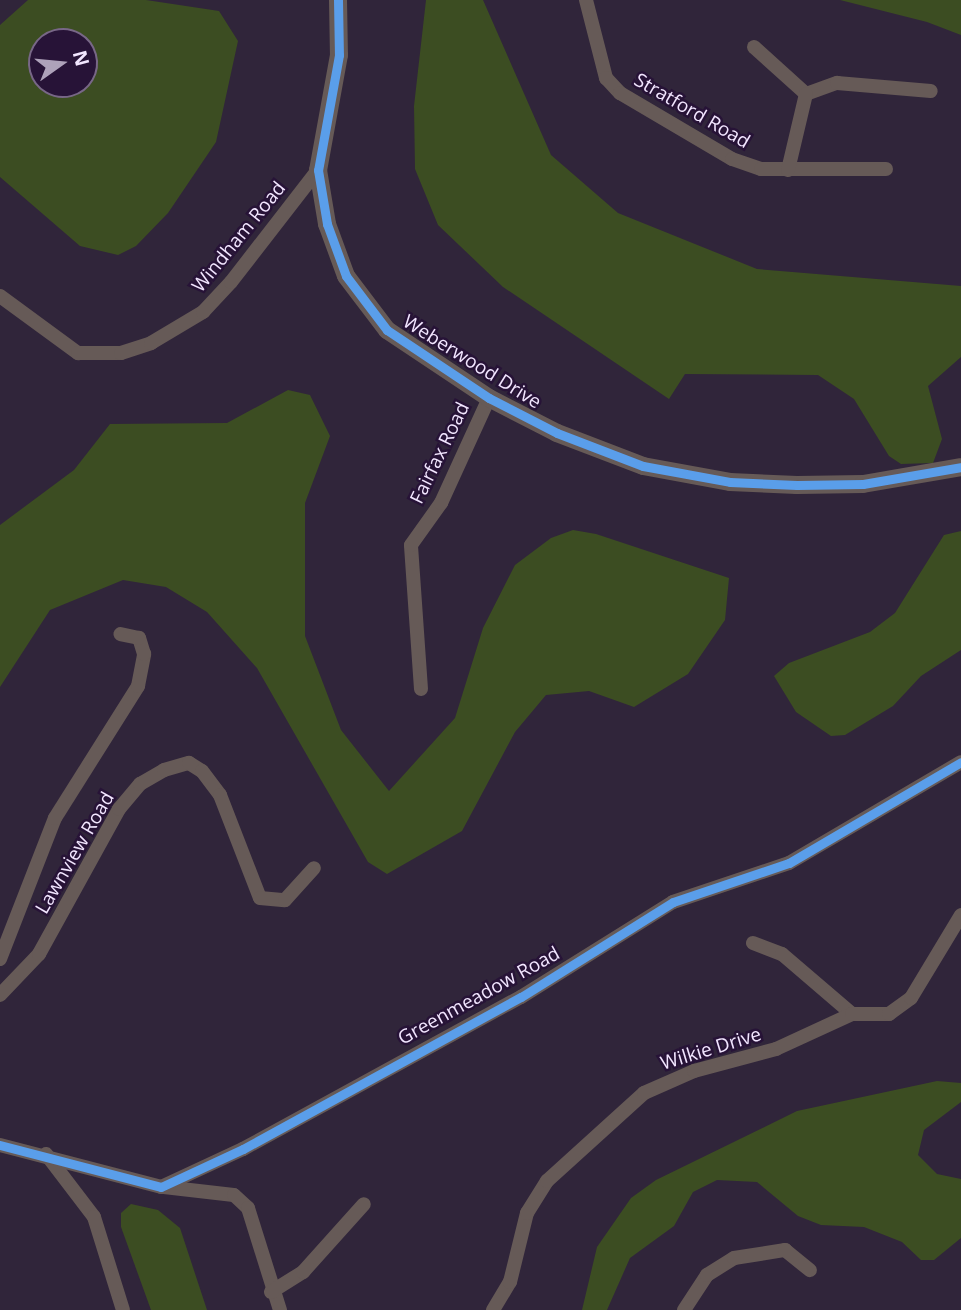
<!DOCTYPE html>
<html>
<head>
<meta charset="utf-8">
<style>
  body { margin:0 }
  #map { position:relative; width:961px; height:1310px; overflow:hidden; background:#30253a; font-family:"Open Sans",sans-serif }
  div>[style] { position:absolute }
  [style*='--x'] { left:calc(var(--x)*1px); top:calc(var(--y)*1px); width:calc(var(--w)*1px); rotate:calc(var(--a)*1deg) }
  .green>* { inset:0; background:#3c4d22 }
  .minor>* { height:14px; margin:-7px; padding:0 7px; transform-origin:7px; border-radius:7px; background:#665a57 }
  .tertiary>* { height:18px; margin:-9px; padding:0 9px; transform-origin:9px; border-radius:9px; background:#665a57 }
  .cycleway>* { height:9px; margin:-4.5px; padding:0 4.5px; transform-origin:4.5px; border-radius:4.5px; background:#5a9eea }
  span { translate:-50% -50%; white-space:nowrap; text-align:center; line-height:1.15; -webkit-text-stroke:5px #271337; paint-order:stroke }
  .street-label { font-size:19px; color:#f2e6ff }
  .north { position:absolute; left:28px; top:28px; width:70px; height:70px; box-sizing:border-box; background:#271337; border:2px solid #786787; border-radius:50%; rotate:75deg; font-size:19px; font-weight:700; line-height:28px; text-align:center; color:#f2e6ff }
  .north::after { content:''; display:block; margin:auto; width:24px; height:32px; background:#aea2ba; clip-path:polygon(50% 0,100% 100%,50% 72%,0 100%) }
</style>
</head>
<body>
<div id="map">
  <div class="green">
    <div style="clip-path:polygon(evenodd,28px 0,146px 0,219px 11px,238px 41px,216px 142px,168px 213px,136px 246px,118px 255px,80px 246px,0 177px,0 25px,28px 0,42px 42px,84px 42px,84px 84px,42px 84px,42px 42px)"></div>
    <div style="clip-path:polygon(426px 0,483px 0,551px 155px,618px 213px,757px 269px,961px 286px,961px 357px,928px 386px,942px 439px,933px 463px,901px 464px,889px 456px,854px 399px,818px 375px,685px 374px,669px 399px,503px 287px,438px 225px,415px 169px,414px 106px)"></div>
    <div style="clip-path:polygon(840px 0,961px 0,961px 35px,927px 22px)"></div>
    <div style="clip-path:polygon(288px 390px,310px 395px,330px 436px,305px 503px,305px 636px,341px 730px,389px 791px,455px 718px,483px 628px,515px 565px,551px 538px,573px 530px,596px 534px,729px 578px,725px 620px,688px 674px,634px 707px,589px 691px,546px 695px,515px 732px,462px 831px,387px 874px,368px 862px,257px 668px,207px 612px,166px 587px,123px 580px,50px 610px,0 687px,0 525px,74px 470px,110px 424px,227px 423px)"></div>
    <div style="clip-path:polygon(961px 531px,961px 650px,921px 676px,893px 706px,845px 735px,831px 736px,796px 712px,774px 676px,789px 663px,870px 632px,895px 613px,944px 535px)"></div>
    <div style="clip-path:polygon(937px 1081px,961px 1083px,961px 1102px,924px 1130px,918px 1155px,937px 1174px,961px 1179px,961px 1238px,934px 1260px,921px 1260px,902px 1242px,864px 1227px,821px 1225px,798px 1216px,757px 1182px,717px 1180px,693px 1192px,674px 1226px,630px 1258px,607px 1310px,582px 1310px,597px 1247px,631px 1198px,656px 1180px,797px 1111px)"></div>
    <div style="clip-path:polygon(131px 1204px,158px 1210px,180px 1228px,207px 1310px,151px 1310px,121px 1227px,121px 1213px)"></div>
  </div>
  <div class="minor">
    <div style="--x:586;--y:0;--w:81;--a:75.6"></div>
    <div style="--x:606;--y:78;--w:21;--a:47"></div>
    <div style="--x:620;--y:93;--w:130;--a:30.5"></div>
    <div style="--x:732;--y:159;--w:31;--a:19"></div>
    <div style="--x:761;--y:169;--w:125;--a:0"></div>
    <div style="--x:754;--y:47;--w:70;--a:42.1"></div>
    <div style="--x:806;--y:94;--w:33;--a:-20"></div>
    <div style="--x:837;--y:83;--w:94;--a:4.9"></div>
    <div style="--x:788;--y:170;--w:78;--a:-76.7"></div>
    <div style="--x:0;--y:296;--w:97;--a:36.2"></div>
    <div style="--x:78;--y:353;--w:43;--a:0"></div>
    <div style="--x:121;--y:353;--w:32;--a:-18"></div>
    <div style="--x:151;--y:343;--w:61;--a:-30.8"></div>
    <div style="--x:203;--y:312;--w:41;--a:-47"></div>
    <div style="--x:231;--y:282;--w:142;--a:-52.2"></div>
    <div style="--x:421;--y:689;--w:144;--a:-94"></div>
    <div style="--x:411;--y:545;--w:52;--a:-54.5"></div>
    <div style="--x:441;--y:503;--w:115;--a:-65.4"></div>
    <div style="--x:753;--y:943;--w:31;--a:21"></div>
    <div style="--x:782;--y:954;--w:92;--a:40.6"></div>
    <div style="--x:0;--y:959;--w:151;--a:-68.7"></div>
    <div style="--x:55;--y:818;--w:156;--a:-57.8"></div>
    <div style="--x:138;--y:686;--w:33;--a:-79"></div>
    <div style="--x:144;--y:654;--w:17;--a:-107"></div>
    <div style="--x:139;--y:638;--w:19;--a:-168"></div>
    <div style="--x:0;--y:995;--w:57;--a:-46.4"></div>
    <div style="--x:39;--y:954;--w:166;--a:-61.1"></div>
    <div style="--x:119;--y:809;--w:33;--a:-50"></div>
    <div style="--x:140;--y:784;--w:28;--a:-30"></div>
    <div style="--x:164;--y:770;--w:26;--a:-16"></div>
    <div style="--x:189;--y:763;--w:15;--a:32"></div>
    <div style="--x:202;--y:771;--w:30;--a:53"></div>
    <div style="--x:220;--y:795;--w:110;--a:68.8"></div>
    <div style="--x:260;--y:898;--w:25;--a:5"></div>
    <div style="--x:285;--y:900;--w:43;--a:-47.8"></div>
    <div style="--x:0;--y:1145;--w:166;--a:14.6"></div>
    <div style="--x:161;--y:1187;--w:90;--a:-24.9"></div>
    <div style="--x:243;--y:1149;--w:317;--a:-28.7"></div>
    <div style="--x:521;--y:997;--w:179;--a:-32"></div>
    <div style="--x:673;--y:902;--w:122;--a:-18.6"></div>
    <div style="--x:789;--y:863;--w:199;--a:-30.4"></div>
    <div style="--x:46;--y:1154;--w:79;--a:52.7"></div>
    <div style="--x:94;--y:1217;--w:97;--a:72.7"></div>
    <div style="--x:164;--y:1187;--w:70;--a:6.5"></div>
    <div style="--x:234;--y:1195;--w:19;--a:43"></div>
    <div style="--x:248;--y:1208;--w:107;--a:72.6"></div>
    <div style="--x:271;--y:1292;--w:38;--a:-32"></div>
    <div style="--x:303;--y:1272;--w:91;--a:-48.1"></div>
    <div style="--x:493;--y:1310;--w:33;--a:-59"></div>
    <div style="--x:510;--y:1282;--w:71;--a:-76.2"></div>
    <div style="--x:527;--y:1213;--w:38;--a:-58"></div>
    <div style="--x:547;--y:1181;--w:131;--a:-42.2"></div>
    <div style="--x:644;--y:1093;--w:55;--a:-23.7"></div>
    <div style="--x:694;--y:1071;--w:85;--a:-15"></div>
    <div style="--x:776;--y:1049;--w:84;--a:-24.7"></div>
    <div style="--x:852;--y:1014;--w:37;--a:0"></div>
    <div style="--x:889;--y:1014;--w:27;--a:-36"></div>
    <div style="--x:911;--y:998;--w:97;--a:-58.9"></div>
    <div style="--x:684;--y:1310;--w:42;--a:-56.7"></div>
    <div style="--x:707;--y:1275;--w:32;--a:-32"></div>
    <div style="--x:734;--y:1258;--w:52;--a:-8.9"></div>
    <div style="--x:785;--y:1250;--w:32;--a:39"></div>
  </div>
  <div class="tertiary">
    <div style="--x:338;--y:0;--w:55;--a:89"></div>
    <div style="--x:339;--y:55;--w:117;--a:100.3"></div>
    <div style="--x:318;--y:170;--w:55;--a:80.5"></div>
    <div style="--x:327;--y:224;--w:55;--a:69.9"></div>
    <div style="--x:346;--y:276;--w:68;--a:52.8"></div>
    <div style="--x:387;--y:330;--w:123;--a:33.7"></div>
    <div style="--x:489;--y:398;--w:76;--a:27.2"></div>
    <div style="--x:557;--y:433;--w:92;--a:21"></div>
    <div style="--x:643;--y:466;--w:88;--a:10.4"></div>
    <div style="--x:730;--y:482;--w:67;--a:2.6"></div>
    <div style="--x:797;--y:485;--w:66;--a:-0.9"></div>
    <div style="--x:863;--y:484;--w:99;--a:-9.8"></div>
  </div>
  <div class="cycleway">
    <div style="--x:338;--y:0;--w:55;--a:89"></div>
    <div style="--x:339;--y:55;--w:117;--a:100.3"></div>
    <div style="--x:318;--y:170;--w:55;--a:80.5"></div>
    <div style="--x:327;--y:224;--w:55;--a:69.9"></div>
    <div style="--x:346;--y:276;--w:68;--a:52.8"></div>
    <div style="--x:387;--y:330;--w:123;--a:33.7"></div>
    <div style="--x:489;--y:398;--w:76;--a:27.2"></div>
    <div style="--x:557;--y:433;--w:92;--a:21"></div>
    <div style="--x:643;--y:466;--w:88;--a:10.4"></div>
    <div style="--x:730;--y:482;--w:67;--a:2.6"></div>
    <div style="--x:797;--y:485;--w:66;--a:-0.9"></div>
    <div style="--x:863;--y:484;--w:99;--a:-9.8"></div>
    <div style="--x:0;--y:1145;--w:166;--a:14.6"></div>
    <div style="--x:161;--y:1187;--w:90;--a:-24.9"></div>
    <div style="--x:243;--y:1149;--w:317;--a:-28.7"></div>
    <div style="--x:521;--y:997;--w:179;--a:-32"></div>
    <div style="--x:673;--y:902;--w:122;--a:-18.6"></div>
    <div style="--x:789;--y:863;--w:199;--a:-30.4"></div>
  </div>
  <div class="street-label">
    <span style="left:692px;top:111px;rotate:30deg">Stratford Road</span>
    <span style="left:239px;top:237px;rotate:-51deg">Windham Road</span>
    <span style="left:472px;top:362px;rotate:32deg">Weberwood Drive</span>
    <span style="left:440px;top:453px;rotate:-64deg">Fairfax Road</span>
    <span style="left:75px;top:853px;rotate:-60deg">Lawnview Road</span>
    <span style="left:479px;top:996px;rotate:-29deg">Greenmeadow Road</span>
    <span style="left:711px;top:1049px;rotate:-17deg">Wilkie Drive</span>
  </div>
  <div class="north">N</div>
</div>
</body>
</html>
